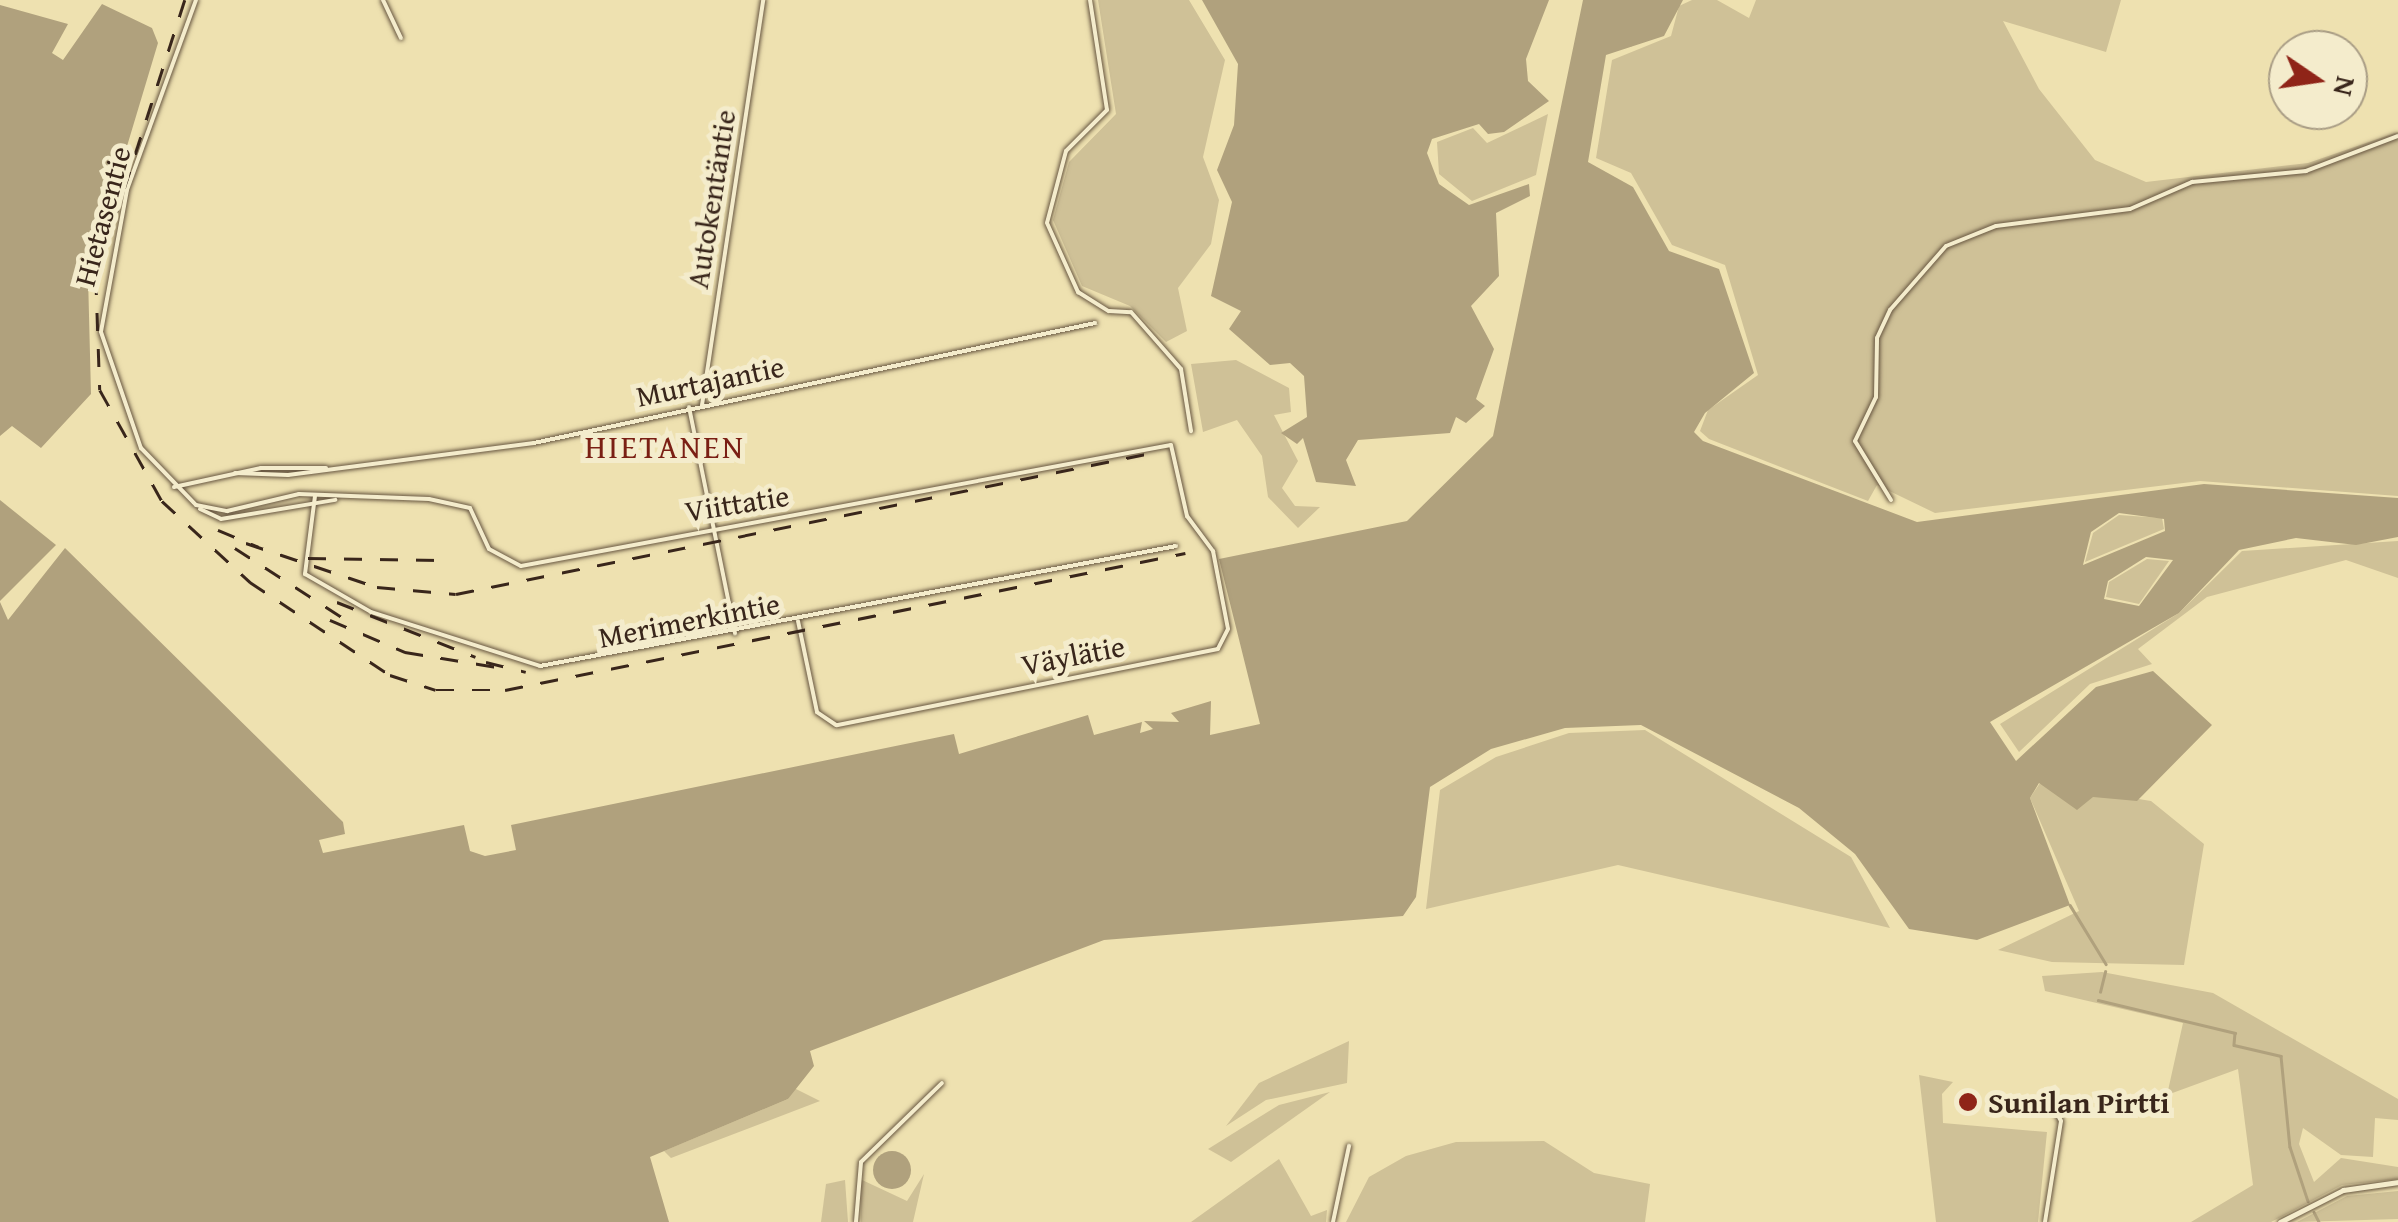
<!DOCTYPE html>
<html>
<head>
<meta charset="utf-8">
<style>
  body { margin:0 }
  #map { position:relative; width:2398px; height:1222px; overflow:hidden; background:#eee1b0; font-family:"Gentium Book Plus",serif }
  div>[style] { position:absolute }
  [style*='--x'] { left:calc(var(--x)*1px); top:calc(var(--y)*1px); width:calc(var(--w)*1px); rotate:calc(var(--a)*1deg) }
  .green>* { inset:0; background:#cfc197 }
  .water>* { inset:0; background:#b0a17d }
  .round { border-radius:50% }
  .stream>* { height:2.5px; margin:-1.25px; padding:0 1.25px; transform-origin:1.25px; border-radius:1.25px; background:#b0a17d }
  .roads { filter:drop-shadow(0 0 2px #665540) drop-shadow(0 0 2px #665540) }
  .minor>* { height:4px; margin:-2px; padding:0 2px; transform-origin:2px; border-radius:2px; background:#f4eccc }
  .tertiary>* { height:5px; margin:-2.5px; padding:0 2.5px; transform-origin:2.5px; border-radius:2.5px; background:#f4eccc }
  .rail>* { height:2.5px; margin-top:-1.25px; transform-origin:0; background:repeating-linear-gradient(90deg,#39261b 0 18px,transparent 0 36px) }
  .dots>* { width:28px; height:28px; translate:-50% -50%; box-sizing:border-box; border:5px solid #f4eccc; border-radius:50% }
  span { translate:-50% -50%; white-space:nowrap; text-align:center; line-height:1.15; -webkit-text-stroke:10px #f4eccc; paint-order:stroke }
  .street-label { font-size:30px; color:#39261b }
  .poi-label { font-size:30px; color:#39261b; font-weight:700 }
  .left { translate:0 -50%; text-align:left }
  .neighbourhood-label { font-size:32px; color:#7a1f14; letter-spacing:2.5px }
  .north { position:absolute; left:2268px; top:30px; width:100px; height:100px; box-sizing:border-box; background:#f4eccc; border:2px solid #a99d85; border-radius:50%; rotate:103deg; font-size:28px; font-weight:700; line-height:40px; text-align:center; color:#39261b }
  .north::after { content:''; display:block; margin:auto; width:35px; height:45px; background:#8f2418; clip-path:polygon(50% 0,100% 100%,50% 72%,0 100%) }
</style>
</head>
<body>
<div id="map">
  <div class="green">
    <div style="clip-path:polygon(1098px 0,1189px 0,1225px 60px,1203px 157px,1219px 200px,1211px 244px,1178px 288px,1187px 331px,1166px 342px,1130px 306px,1082px 286px,1053px 220px,1069px 162px,1116px 114px)"></div>
    <div style="clip-path:polygon(1692px 0,1717px 0,1749px 18px,1756px 0,2121px 0,2106px 52px,2003px 21px,2039px 89px,2095px 160px,2146px 182px,2308px 163px,2398px 132px,2398px 496px,2200px 481px,1935px 513px,1877px 485px,1868px 501px,1709px 439px,1700px 431px,1708px 410px,1758px 375px,1725px 265px,1672px 245px,1631px 173px,1596px 158px,1612px 60px,1671px 36px,1679px 6px)"></div>
    <div style="clip-path:polygon(1548px 114px,1536px 175px,1472px 201px,1439px 174px,1437px 142px,1473px 128px,1487px 143px)"></div>
    <div style="clip-path:polygon(1236px 360px,1289px 388px,1291px 412px,1274px 415px,1298px 461px,1282px 488px,1295px 506px,1320px 507px,1298px 528px,1268px 497px,1262px 456px,1237px 420px,1203px 432px,1191px 364px)"></div>
    <div style="clip-path:polygon(2119px 515px,2162px 518px,2164px 529px,2085px 562px,2093px 533px)"></div>
    <div style="clip-path:polygon(2398px 541px,2398px 578px,2346px 560px,2207px 597px,2138px 649px,2152px 664px,2090px 684px,2019px 752px,2000px 724px,2179px 613px,2242px 551px)"></div>
    <div style="clip-path:polygon(2147px 559px,2169px 561px,2139px 604px,2106px 597px,2109px 582px)"></div>
    <div style="clip-path:polygon(1645px 730px,1851px 857px,1890px 928px,1618px 865px,1426px 909px,1440px 790px,1496px 757px,1569px 733px)"></div>
    <div style="clip-path:polygon(2040px 783px,2151px 801px,2204px 844px,2184px 965px,2052px 962px,1998px 950px,2079px 911px,2030px 798px)"></div>
    <div style="clip-path:polygon(2102px 972px,2213px 993px,2398px 1099px,2398px 1120px,2375px 1118px,2373px 1157px,2341px 1155px,2303px 1128px,2299px 1144px,2314px 1182px,2341px 1158px,2398px 1167px,2398px 1179px,2342px 1185px,2271px 1222px,2191px 1222px,2253px 1185px,2238px 1069px,2167px 1095px,2183px 1023px,2045px 991px,2042px 976px)"></div>
    <div style="clip-path:polygon(1349px 1041px,1347px 1083px,1266px 1100px,1226px 1126px,1259px 1083px)"></div>
    <div style="clip-path:polygon(1919px 1075px,1953px 1082px,1942px 1094px,1943px 1123px,2047px 1132px,2038px 1222px,1936px 1222px)"></div>
    <div style="clip-path:polygon(794px 1088px,820px 1101px,671px 1158px,664px 1151px,788px 1099px)"></div>
    <div style="clip-path:polygon(1330px 1092px,1231px 1162px,1208px 1149px,1279px 1105px)"></div>
    <div style="clip-path:polygon(1544px 1141px,1594px 1173px,1650px 1184px,1645px 1222px,1346px 1222px,1369px 1177px,1406px 1156px,1456px 1142px)"></div>
    <div style="clip-path:polygon(1279px 1159px,1311px 1216px,1327px 1210px,1326px 1222px,1191px 1222px)"></div>
    <div style="clip-path:polygon(924px 1174px,913px 1222px,861px 1222px,860px 1179px,907px 1201px)"></div>
    <div style="clip-path:polygon(845px 1180px,848px 1222px,821px 1222px,826px 1184px)"></div>
    <div style="clip-path:polygon(2398px 1191px,2398px 1219px,2297px 1222px,2347px 1196px)"></div>
  </div>
  <div class="water">
    <div style="clip-path:polygon(1202px 0,1549px 0,1526px 59px,1528px 81px,1549px 101px,1504px 132px,1488px 134px,1479px 124px,1432px 139px,1427px 153px,1439px 184px,1469px 205px,1529px 184px,1530px 196px,1496px 213px,1499px 276px,1471px 306px,1494px 349px,1476px 399px,1485px 406px,1466px 423px,1456px 417px,1450px 433px,1358px 440px,1346px 460px,1356px 486px,1316px 482px,1303px 438px,1297px 444px,1281px 433px,1307px 417px,1304px 376px,1290px 363px,1270px 365px,1229px 329px,1241px 311px,1211px 296px,1232px 202px,1217px 170px,1234px 125px,1238px 64px)"></div>
    <div style="clip-path:polygon(evenodd,1583px 0,1683px 0,1664px 36px,1606px 55px,1588px 162px,1633px 187px,1669px 251px,1719px 269px,1754px 373px,1705px 413px,1694px 432px,1703px 441px,1917px 522px,2204px 484px,2398px 498px,2398px 537px,2356px 545px,2296px 538px,2239px 550px,2179px 613px,1990px 722px,2016px 761px,2096px 687px,2153px 671px,2212px 725px,2137px 801px,2093px 797px,2077px 810px,2039px 783px,2030px 798px,2070px 905px,1977px 940px,1909px 929px,1855px 854px,1799px 808px,1641px 725px,1565px 728px,1491px 749px,1430px 787px,1416px 897px,1403px 916px,1104px 940px,810px 1051px,814px 1066px,788px 1099px,650px 1157px,669px 1222px,0 1222px,0 602px,8px 620px,65px 548px,343px 822px,345px 834px,319px 840px,323px 853px,464px 825px,470px 851px,485px 856px,516px 850px,511px 825px,954px 734px,959px 754px,1088px 715px,1094px 735px,1142px 722px,1140px 733px,1153px 729px,1144px 721px,1179px 722px,1171px 713px,1211px 701px,1210px 735px,1260px 724px,1219px 559px,1407px 521px,1493px 436px,1583px 0,2119px 513px,2164px 519px,2165px 531px,2083px 565px,2091px 532px,2119px 513px,1583px 0,2146px 557px,2173px 560px,2139px 606px,2104px 599px,2108px 581px,2146px 557px)"></div>
    <div style="clip-path:polygon(102px 4px,152px 28px,158px 43px,88px 276px,91px 394px,41px 448px,12px 426px,0 436px,0 5px,68px 24px,52px 53px,63px 60px)"></div>
    <div style="clip-path:polygon(0 500px,56px 545px,0 601px)"></div>
    <div class="round" style="left:873px;top:1151px;width:38px;height:38px"></div>
  </div>
  <div class="stream">
    <div style="--x:2070;--y:905;--w:69;--a:58.6"></div>
    <div style="--x:2100;--y:992;--w:21;--a:-76"></div>
    <div style="--x:2098;--y:1000;--w:141;--a:13.5"></div>
    <div style="--x:2235;--y:1033;--w:12;--a:95"></div>
    <div style="--x:2234;--y:1045;--w:48;--a:13.2"></div>
    <div style="--x:2281;--y:1056;--w:91;--a:84.4"></div>
    <div style="--x:2290;--y:1147;--w:57;--a:71.6"></div>
    <div style="--x:2314;--y:1212;--w:11;--a:63"></div>
  </div>
  <div class="roads">
    <div class="minor">
      <div style="--x:196;--y:0;--w:202;--a:110"></div>
      <div style="--x:127;--y:190;--w:144;--a:100.4"></div>
      <div style="--x:101;--y:332;--w:123;--a:71"></div>
      <div style="--x:141;--y:448;--w:79;--a:46"></div>
      <div style="--x:196;--y:505;--w:32;--a:11"></div>
      <div style="--x:227;--y:511;--w:74;--a:-13.3"></div>
      <div style="--x:299;--y:494;--w:130;--a:2.2"></div>
      <div style="--x:429;--y:499;--w:42;--a:12.4"></div>
      <div style="--x:470;--y:508;--w:45;--a:65.1"></div>
      <div style="--x:489;--y:549;--w:36;--a:28"></div>
      <div style="--x:521;--y:566;--w:661;--a:-10.55"></div>
      <div style="--x:1171;--y:445;--w:73;--a:77.3"></div>
      <div style="--x:1187;--y:516;--w:44;--a:53.4"></div>
      <div style="--x:1213;--y:551;--w:79;--a:79.1"></div>
      <div style="--x:1228;--y:629;--w:22;--a:117"></div>
      <div style="--x:1218;--y:649;--w:389;--a:168.7"></div>
      <div style="--x:836;--y:725;--w:23;--a:-146"></div>
      <div style="--x:817;--y:712;--w:93;--a:-101.8"></div>
      <div style="--x:383;--y:0;--w:42;--a:64.7"></div>
      <div style="--x:1090;--y:0;--w:111;--a:81.2"></div>
      <div style="--x:1107;--y:110;--w:58;--a:135"></div>
      <div style="--x:1066;--y:151;--w:74;--a:104.8"></div>
      <div style="--x:1047;--y:223;--w:76;--a:65.8"></div>
      <div style="--x:1078;--y:292;--w:36;--a:32"></div>
      <div style="--x:1109;--y:311;--w:22;--a:3"></div>
      <div style="--x:1131;--y:312;--w:76;--a:48.7"></div>
      <div style="--x:1181;--y:369;--w:63;--a:80.8"></div>
      <div style="--x:702;--y:405;--w:410;--a:-81.4"></div>
      <div style="--x:689;--y:407;--w:231;--a:78.5"></div>
      <div style="--x:235;--y:473;--w:53;--a:2.2"></div>
      <div style="--x:288;--y:475;--w:248;--a:-7.4"></div>
      <div style="--x:534;--y:443;--w:574;--a:-12.07"></div>
      <div style="--x:174;--y:487;--w:89;--a:-12.3"></div>
      <div style="--x:261;--y:468;--w:65;--a:0"></div>
      <div style="--x:315;--y:496;--w:79;--a:97.3"></div>
      <div style="--x:305;--y:574;--w:76;--a:29.9"></div>
      <div style="--x:371;--y:612;--w:177;--a:17.7"></div>
      <div style="--x:540;--y:666;--w:647;--a:-10.68"></div>
      <div style="--x:1891;--y:500;--w:69;--a:-121.4"></div>
      <div style="--x:1855;--y:441;--w:49;--a:-64.5"></div>
      <div style="--x:1876;--y:397;--w:59;--a:-89"></div>
      <div style="--x:1877;--y:338;--w:31;--a:-65"></div>
      <div style="--x:1890;--y:310;--w:85;--a:-48.8"></div>
      <div style="--x:1946;--y:246;--w:54;--a:-21.8"></div>
      <div style="--x:1996;--y:226;--w:135;--a:-7.2"></div>
      <div style="--x:2130;--y:209;--w:68;--a:-23.5"></div>
      <div style="--x:2192;--y:182;--w:115;--a:-5.5"></div>
      <div style="--x:2306;--y:171;--w:98;--a:-20.8"></div>
      <div style="--x:200;--y:509;--w:23;--a:25"></div>
      <div style="--x:221;--y:519;--w:116;--a:-9.5"></div>
      <div style="--x:856;--y:1222;--w:60;--a:-85.2"></div>
      <div style="--x:861;--y:1162;--w:113;--a:-44.3"></div>
      <div style="--x:1333;--y:1222;--w:78;--a:-78.1"></div>
      <div style="--x:2045;--y:1222;--w:102;--a:-81"></div>
      <div style="--x:2061;--y:1121;--w:24;--a:-118"></div>
    </div>
    <div class="tertiary">
      <div style="--x:2280;--y:1222;--w:71;--a:-26.9"></div>
      <div style="--x:2343;--y:1190;--w:56;--a:-8.3"></div>
    </div>
  </div>
  <div class="rail">
    <div style="--x:185;--y:0;--w:291;--a:107.8"></div>
    <div style="--x:96;--y:277;--w:113;--a:88"></div>
    <div style="--x:100;--y:390;--w:127;--a:60.8"></div>
    <div style="--x:162;--y:501;--w:120;--a:42.6"></div>
    <div style="--x:250;--y:582;--w:168;--a:33.6"></div>
    <div style="--x:390;--y:675;--w:48;--a:18.1"></div>
    <div style="--x:436;--y:690;--w:69;--a:0"></div>
    <div style="--x:505;--y:690;--w:694;--a:-11.39"></div>
    <div style="--x:218;--y:530;--w:44;--a:22.5"></div>
    <div style="--x:246;--y:543;--w:138;--a:18.6"></div>
    <div style="--x:377;--y:587;--w:79;--a:5.1"></div>
    <div style="--x:456;--y:594;--w:714;--a:-11.47"></div>
    <div style="--x:235;--y:548;--w:135;--a:32.9"></div>
    <div style="--x:308;--y:558;--w:132;--a:0.9"></div>
    <div style="--x:337;--y:602;--w:149;--a:21.6"></div>
    <div style="--x:330;--y:620;--w:82;--a:23.1"></div>
    <div style="--x:405;--y:652;--w:93;--a:9.3"></div>
    <div style="--x:486;--y:662;--w:41;--a:14"></div>
  </div>
  <div class="dots">
    <div style="left:1968px;top:1102px;background:#8f2418"></div>
  </div>
  <div class="street-label">
    <span style="left:711px;top:199px;rotate:-81deg">Autokentäntie</span>
    <span style="left:102px;top:216px;rotate:-75deg">Hietasentie</span>
    <span style="left:710px;top:381px;rotate:-12deg">Murtajantie</span>
    <span style="left:737px;top:503px;rotate:-9deg">Viittatie</span>
    <span style="left:689px;top:620px;rotate:-11deg">Merimerkintie</span>
    <span style="left:1073px;top:655px;rotate:-11deg">Väylätie</span>
  </div>
  <div class="poi-label">
    <span class="left" style="left:1988px;top:1102px">Sunilan Pirtti</span>
  </div>
  <div class="neighbourhood-label">
    <span style="left:665px;top:447px">HIETANEN</span>
  </div>
  <div class="north">N</div>
</div>
</body>
</html>
